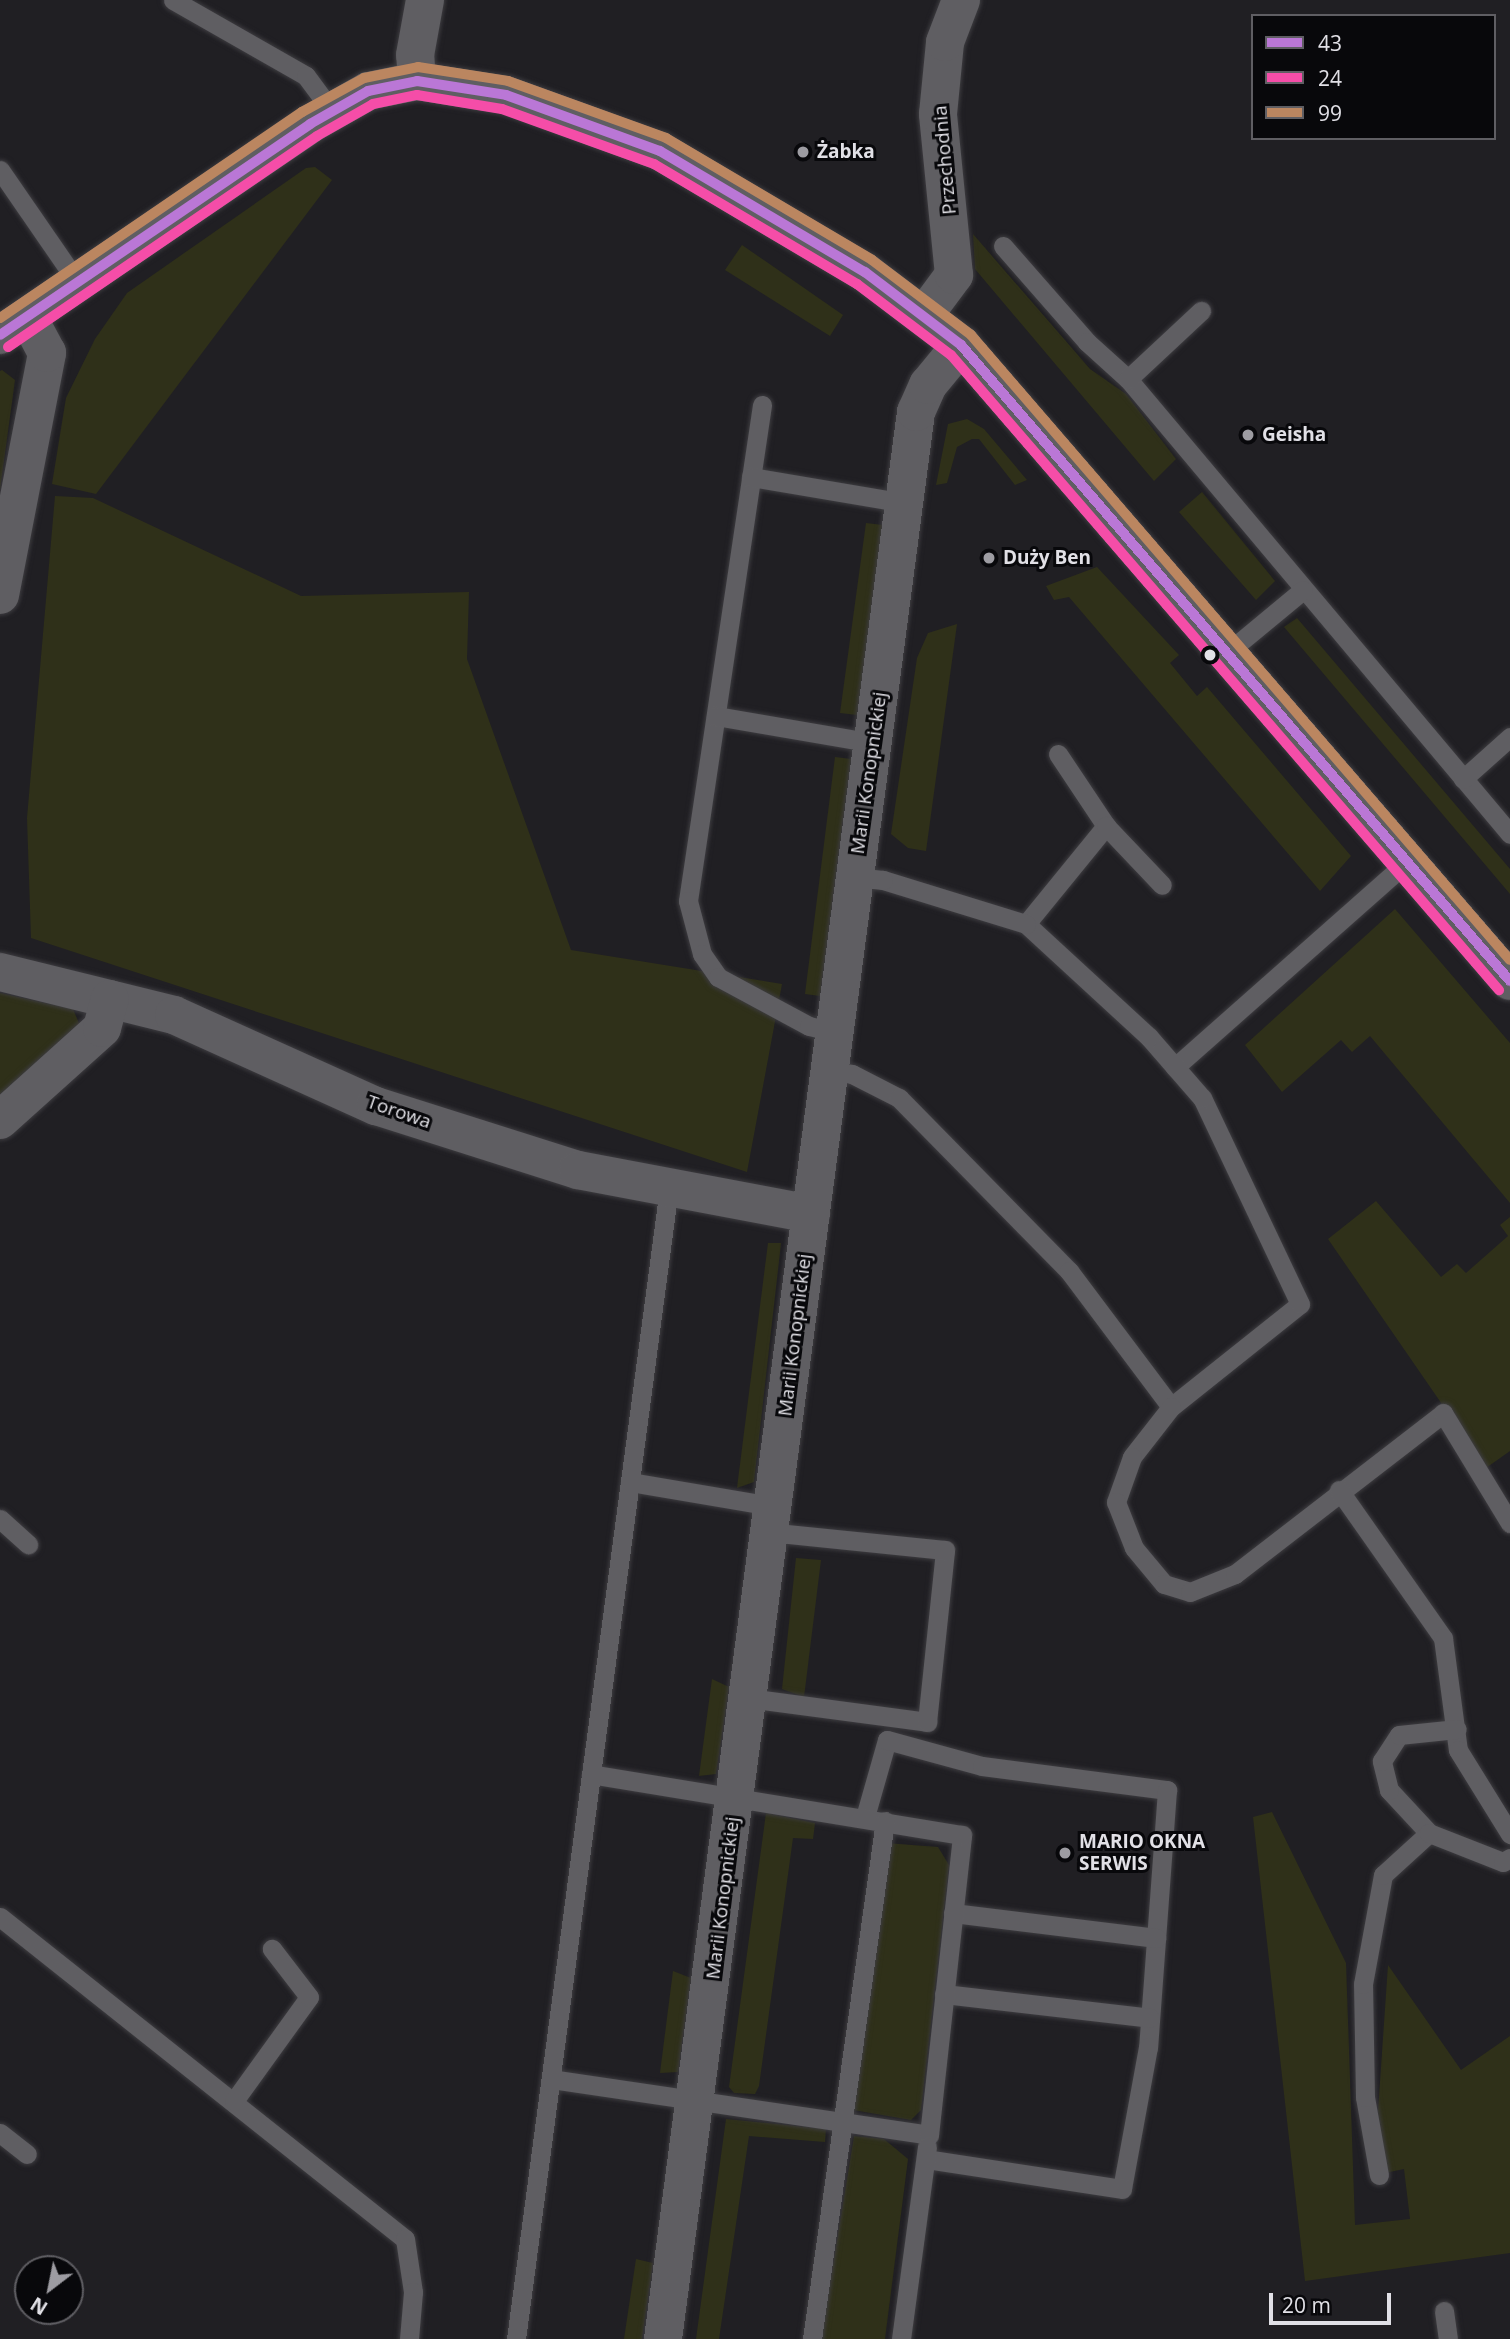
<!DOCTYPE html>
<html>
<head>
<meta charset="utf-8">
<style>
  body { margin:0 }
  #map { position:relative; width:1510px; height:2339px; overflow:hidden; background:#201f23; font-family:"Open Sans",sans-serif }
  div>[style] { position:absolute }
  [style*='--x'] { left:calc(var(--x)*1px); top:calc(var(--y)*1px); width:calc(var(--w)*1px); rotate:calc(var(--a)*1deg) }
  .green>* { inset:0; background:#2f3019 }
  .roads { filter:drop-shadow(0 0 2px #3d3c40) drop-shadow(0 0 2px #3d3c40) }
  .service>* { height:19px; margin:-9.5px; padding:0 9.5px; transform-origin:9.5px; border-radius:9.5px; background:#5f5e62 }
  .minor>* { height:38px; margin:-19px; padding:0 19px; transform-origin:19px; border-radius:19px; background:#5f5e62 }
  .tertiary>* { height:38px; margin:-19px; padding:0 19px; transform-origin:19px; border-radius:19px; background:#5f5e62 }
  .bus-1>* { height:10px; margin:-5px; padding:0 5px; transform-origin:5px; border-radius:5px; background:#ba77d6 }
  .bus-2>* { height:10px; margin:-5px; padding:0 5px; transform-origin:5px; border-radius:5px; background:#f54da8 }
  .bus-3>* { height:10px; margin:-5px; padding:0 5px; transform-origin:5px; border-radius:5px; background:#bb8660 }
  .dots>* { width:19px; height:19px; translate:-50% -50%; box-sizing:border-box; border:4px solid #08080b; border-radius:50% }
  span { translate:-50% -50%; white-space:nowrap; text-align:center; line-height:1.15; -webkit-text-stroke:6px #08080b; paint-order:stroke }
  .poi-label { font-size:19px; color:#e1e0e6; font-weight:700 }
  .left { translate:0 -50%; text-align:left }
  .street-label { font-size:19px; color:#e1e0e6 }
  .legend { position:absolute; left:1251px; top:14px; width:245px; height:126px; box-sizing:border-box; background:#08080b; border:2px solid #5f5e63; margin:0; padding:9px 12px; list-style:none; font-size:21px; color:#e1e0e6 }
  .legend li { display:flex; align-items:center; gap:14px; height:35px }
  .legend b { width:35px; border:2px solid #5f5e63 }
  .north { position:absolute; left:14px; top:2255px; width:70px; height:70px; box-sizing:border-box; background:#08080b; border:2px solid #5f5e63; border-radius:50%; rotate:212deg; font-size:19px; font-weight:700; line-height:28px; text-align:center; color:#e1e0e6 }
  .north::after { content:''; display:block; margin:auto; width:24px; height:32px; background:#9d9ca2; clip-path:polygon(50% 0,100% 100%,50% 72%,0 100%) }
  .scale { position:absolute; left:1269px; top:2293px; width:122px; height:32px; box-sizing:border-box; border:4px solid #e1e0e6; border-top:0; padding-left:9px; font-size:21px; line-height:24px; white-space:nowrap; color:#e1e0e6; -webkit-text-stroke:5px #08080b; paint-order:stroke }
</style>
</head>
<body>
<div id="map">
  <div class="green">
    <div style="clip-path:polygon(315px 167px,332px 180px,96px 494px,52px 484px,66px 398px,95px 339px,127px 293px,306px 168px)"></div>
    <div style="clip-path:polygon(973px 234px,1090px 369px,1126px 394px,1176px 459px,1154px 481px,975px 269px)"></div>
    <div style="clip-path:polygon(742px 245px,843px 315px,830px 336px,725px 270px)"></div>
    <div style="clip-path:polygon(2px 370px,15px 380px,0 490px,0 371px)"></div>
    <div style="clip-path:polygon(967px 419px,984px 429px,1027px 480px,1015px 485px,979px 439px,972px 439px,957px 447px,947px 483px,936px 485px,948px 424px)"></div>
    <div style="clip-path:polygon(1202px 492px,1275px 581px,1256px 600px,1179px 512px)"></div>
    <div style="clip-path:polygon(55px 496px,93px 498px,301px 596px,469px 592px,467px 659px,571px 950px,782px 984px,747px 1172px,31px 938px,27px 818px)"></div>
    <div style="clip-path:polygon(866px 523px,883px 525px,857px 715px,840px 713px)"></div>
    <div style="clip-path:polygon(1097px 567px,1179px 655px,1170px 663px,1197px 696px,1207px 687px,1351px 856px,1320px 891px,1069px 597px,1054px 600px,1046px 586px)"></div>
    <div style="clip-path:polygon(1297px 618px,1510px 869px,1510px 894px,1284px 627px)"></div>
    <div style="clip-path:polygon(957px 624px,926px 851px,908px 848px,891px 834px,917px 658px,928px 633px)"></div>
    <div style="clip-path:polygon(835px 757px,851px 759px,820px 996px,805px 994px)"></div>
    <div style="clip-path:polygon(1395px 909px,1510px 1043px,1510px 1203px,1370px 1036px,1352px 1052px,1341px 1040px,1282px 1092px,1245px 1045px)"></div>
    <div style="clip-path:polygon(0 993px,73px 1009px,81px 1028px,0 1104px)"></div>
    <div style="clip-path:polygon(1376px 1201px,1441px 1277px,1457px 1264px,1466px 1273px,1508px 1236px,1500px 1225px,1510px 1217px,1510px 1451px,1486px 1468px,1328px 1239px)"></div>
    <div style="clip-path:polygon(768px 1243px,781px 1243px,754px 1482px,737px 1488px)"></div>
    <div style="clip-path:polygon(796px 1558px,821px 1560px,804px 1697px,782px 1689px)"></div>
    <div style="clip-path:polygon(712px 1679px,729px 1687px,716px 1774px,699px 1776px)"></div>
    <div style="clip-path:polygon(1272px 1812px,1346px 1963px,1355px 2225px,1410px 2219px,1404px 2169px,1385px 2173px,1378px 2111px,1388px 1965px,1461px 2070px,1510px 2036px,1510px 2253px,1305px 2281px,1253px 1817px)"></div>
    <div style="clip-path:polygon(766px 1813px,815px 1823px,813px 1839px,793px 1838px,759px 2086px,755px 2094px,734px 2093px,729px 2087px)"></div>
    <div style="clip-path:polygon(886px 1843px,938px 1847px,949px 1865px,921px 2110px,911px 2120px,853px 2110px)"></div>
    <div style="clip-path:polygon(673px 1971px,691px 1978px,678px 2072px,660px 2073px)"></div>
    <div style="clip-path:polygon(726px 2119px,826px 2129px,825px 2142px,749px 2136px,719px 2339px,696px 2339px)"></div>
    <div style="clip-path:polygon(854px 2136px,884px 2139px,908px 2159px,885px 2339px,821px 2339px)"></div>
    <div style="clip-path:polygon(636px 2259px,653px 2263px,642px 2339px,624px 2339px)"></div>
  </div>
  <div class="roads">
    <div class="service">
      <div style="--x:173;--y:0;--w:153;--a:29.7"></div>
      <div style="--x:306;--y:76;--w:44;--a:53.4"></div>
      <div style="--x:0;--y:170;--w:141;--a:55.4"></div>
      <div style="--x:1003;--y:246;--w:128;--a:48.8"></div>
      <div style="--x:1087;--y:342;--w:55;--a:42.1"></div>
      <div style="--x:1128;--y:379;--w:594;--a:49.98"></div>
      <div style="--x:1128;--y:379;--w:100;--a:-43"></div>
      <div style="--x:762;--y:405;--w:501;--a:98.49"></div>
      <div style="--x:688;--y:901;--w:55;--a:75.2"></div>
      <div style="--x:702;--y:954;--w:28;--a:55"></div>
      <div style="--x:718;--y:977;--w:103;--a:28.3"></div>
      <div style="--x:809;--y:1026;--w:28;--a:13"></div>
      <div style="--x:751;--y:477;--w:155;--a:9.6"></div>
      <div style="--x:1228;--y:652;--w:97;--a:-39.6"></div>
      <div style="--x:716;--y:716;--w:160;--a:9.7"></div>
      <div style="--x:1058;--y:754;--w:87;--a:56.3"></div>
      <div style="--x:1463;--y:779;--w:63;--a:-41.8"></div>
      <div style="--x:1026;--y:924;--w:127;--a:-50.8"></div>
      <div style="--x:1106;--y:826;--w:81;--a:46.5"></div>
      <div style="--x:1175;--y:1067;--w:310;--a:-41.5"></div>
      <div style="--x:831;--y:1071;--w:21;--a:8"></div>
      <div style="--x:852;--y:1074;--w:53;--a:27.1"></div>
      <div style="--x:899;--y:1098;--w:243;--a:45.5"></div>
      <div style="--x:1069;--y:1271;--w:170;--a:53.1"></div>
      <div style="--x:1171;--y:1407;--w:165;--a:-38.6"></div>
      <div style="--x:1300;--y:1304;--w:228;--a:-115.4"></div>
      <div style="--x:1202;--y:1098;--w:81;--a:-131"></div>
      <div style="--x:1149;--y:1037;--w:167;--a:-137.4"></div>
      <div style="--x:1026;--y:924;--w:150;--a:-162.9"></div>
      <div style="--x:883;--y:880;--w:27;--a:-174"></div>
      <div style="--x:1171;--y:1407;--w:63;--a:128"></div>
      <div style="--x:1132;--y:1457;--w:48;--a:109.6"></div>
      <div style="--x:1116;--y:1502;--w:49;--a:68.6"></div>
      <div style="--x:1134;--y:1548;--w:47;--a:50.2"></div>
      <div style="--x:1164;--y:1584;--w:27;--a:17"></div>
      <div style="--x:1190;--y:1592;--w:48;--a:-21.8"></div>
      <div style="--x:1235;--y:1574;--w:263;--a:-37.7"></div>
      <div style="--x:1443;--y:1413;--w:129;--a:58.7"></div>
      <div style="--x:630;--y:1482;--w:144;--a:9.6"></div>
      <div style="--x:1339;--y:1490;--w:181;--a:54.9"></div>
      <div style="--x:1443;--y:1638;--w:113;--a:82.4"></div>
      <div style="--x:1458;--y:1750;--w:99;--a:58.2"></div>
      <div style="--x:0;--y:1519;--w:38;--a:42"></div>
      <div style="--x:748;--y:1698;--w:181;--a:7.6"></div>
      <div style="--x:927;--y:1722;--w:173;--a:-84"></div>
      <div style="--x:945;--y:1550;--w:177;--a:-174.2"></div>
      <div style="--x:865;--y:1817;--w:80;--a:-74.1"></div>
      <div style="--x:887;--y:1740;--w:98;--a:15.3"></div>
      <div style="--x:982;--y:1766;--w:187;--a:7.4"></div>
      <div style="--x:1167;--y:1790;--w:258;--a:94.2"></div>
      <div style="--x:1148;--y:2047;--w:144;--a:100.4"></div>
      <div style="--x:1122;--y:2189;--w:198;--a:-171.3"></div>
      <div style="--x:1429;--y:1833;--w:59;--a:-132.9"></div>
      <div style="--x:1389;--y:1790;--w:30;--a:-104"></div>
      <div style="--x:1382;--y:1761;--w:31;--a:-57"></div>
      <div style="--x:1399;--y:1735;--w:58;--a:-5.9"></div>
      <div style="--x:953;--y:1913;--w:205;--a:7"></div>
      <div style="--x:0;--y:1917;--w:517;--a:38.49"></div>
      <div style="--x:405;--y:2239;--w:54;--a:81.4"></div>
      <div style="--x:413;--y:2292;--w:47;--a:94.9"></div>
      <div style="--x:944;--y:1994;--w:207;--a:6.6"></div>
      <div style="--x:551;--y:2079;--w:382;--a:8.4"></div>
      <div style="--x:929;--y:2135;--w:302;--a:-83.7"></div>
      <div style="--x:962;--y:1835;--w:376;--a:-170.7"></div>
      <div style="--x:234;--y:2101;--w:128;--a:-54.2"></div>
      <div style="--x:309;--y:1997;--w:61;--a:-127.6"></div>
      <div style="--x:0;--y:2133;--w:34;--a:38"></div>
      <div style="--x:1379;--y:2175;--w:79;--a:-100.2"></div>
      <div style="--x:1365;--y:2097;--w:113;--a:-91"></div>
      <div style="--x:1363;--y:1984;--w:111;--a:-79.6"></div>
      <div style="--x:1383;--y:1875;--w:62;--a:-42.4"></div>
      <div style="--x:1429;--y:1833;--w:79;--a:21.4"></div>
      <div style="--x:1503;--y:1862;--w:8;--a:-30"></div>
      <div style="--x:1444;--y:2311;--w:28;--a:82"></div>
      <div style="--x:516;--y:2339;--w:1162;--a:-82.43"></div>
      <div style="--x:812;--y:2339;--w:523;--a:-81.98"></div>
      <div style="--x:901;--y:2339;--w:194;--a:-82.3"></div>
    </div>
    <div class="minor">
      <div style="--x:417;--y:81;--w:26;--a:-94"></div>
      <div style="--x:415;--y:55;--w:56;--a:-79.7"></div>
      <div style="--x:925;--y:314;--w:49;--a:-53.4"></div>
      <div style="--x:954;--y:275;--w:162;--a:-95.7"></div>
      <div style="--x:938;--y:114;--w:72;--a:-84.4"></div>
      <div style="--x:945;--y:42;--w:45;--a:-69.1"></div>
      <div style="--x:0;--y:595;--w:247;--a:-79"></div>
      <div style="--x:47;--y:353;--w:40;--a:-118"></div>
      <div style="--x:0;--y:972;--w:179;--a:13.9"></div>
      <div style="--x:174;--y:1015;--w:222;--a:24.3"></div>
      <div style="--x:376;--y:1106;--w:212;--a:17.6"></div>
      <div style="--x:578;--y:1170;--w:237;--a:10.7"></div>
      <div style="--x:0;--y:1120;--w:137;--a:-42"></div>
      <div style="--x:102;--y:1028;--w:30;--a:-75"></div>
      <div style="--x:663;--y:2339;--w:1944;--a:-82.52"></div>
      <div style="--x:916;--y:412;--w:30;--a:-66"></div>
      <div style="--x:928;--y:385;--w:52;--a:-50.5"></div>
    </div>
    <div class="tertiary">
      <div style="--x:0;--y:335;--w:375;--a:-34.2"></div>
      <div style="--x:310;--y:124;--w:67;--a:-29.6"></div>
      <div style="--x:368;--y:91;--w:50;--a:-11.5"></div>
      <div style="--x:417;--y:81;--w:90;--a:8.9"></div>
      <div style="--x:506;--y:95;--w:164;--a:20"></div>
      <div style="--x:660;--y:151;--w:238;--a:30.6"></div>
      <div style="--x:865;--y:272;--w:121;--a:37.2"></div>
      <div style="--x:961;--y:345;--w:840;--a:49.2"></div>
    </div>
  </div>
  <div class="bus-1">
    <div style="--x:0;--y:335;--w:375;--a:-34.2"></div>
    <div style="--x:310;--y:124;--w:67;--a:-29.6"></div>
    <div style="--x:368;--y:91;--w:50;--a:-11.5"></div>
    <div style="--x:417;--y:81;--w:90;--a:8.9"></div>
    <div style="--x:506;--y:95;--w:164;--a:20"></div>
    <div style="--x:660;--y:151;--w:238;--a:30.6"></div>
    <div style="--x:865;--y:272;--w:121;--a:37.2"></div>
    <div style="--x:961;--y:345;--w:840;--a:49.2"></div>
  </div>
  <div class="bus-2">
    <div style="--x:8;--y:347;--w:374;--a:-34.3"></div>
    <div style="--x:317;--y:136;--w:64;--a:-29.7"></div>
    <div style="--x:373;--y:104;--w:45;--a:-11.6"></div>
    <div style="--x:417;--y:95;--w:86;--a:9.4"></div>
    <div style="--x:502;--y:109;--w:162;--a:19.9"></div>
    <div style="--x:654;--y:164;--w:236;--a:30.6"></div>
    <div style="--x:857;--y:284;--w:118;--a:37.1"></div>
    <div style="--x:951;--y:355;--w:839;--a:49.21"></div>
  </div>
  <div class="bus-3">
    <div style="--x:0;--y:318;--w:366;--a:-34.3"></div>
    <div style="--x:302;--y:112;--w:71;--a:-28.7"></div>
    <div style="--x:364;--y:78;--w:55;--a:-11.5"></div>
    <div style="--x:418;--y:67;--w:91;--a:8.8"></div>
    <div style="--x:508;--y:81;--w:168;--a:19.8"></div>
    <div style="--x:666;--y:138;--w:239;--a:30.6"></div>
    <div style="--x:872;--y:260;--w:124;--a:37.1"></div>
    <div style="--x:971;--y:335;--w:825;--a:49.23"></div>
  </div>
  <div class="dots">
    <div style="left:803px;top:152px;background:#9d9ca2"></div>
    <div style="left:1248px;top:435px;background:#9d9ca2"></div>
    <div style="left:989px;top:558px;background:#9d9ca2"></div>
    <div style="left:1210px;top:655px;background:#e1e0e6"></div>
    <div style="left:1065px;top:1853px;background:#9d9ca2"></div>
  </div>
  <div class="poi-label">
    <span class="left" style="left:817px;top:152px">Żabka</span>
    <span class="left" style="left:1262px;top:435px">Geisha</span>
    <span class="left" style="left:1003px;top:558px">Duży Ben</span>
    <span class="left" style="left:1079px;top:1853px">MARIO OKNA<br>SERWIS</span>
  </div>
  <div class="street-label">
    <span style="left:945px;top:160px;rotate:-95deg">Przechodnia</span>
    <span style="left:869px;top:773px;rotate:-82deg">Marii Konopnickiej</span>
    <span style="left:399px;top:1112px;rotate:19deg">Torowa</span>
    <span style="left:795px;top:1335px;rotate:-83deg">Marii Konopnickiej</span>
    <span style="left:723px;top:1898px;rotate:-83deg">Marii Konopnickiej</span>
  </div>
  <ul class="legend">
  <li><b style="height:9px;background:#ba77d6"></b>43</li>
  <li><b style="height:9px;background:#f54da8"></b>24</li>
  <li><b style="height:9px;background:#bb8660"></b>99</li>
  </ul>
  <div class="north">N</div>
  <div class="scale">20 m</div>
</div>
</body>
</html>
